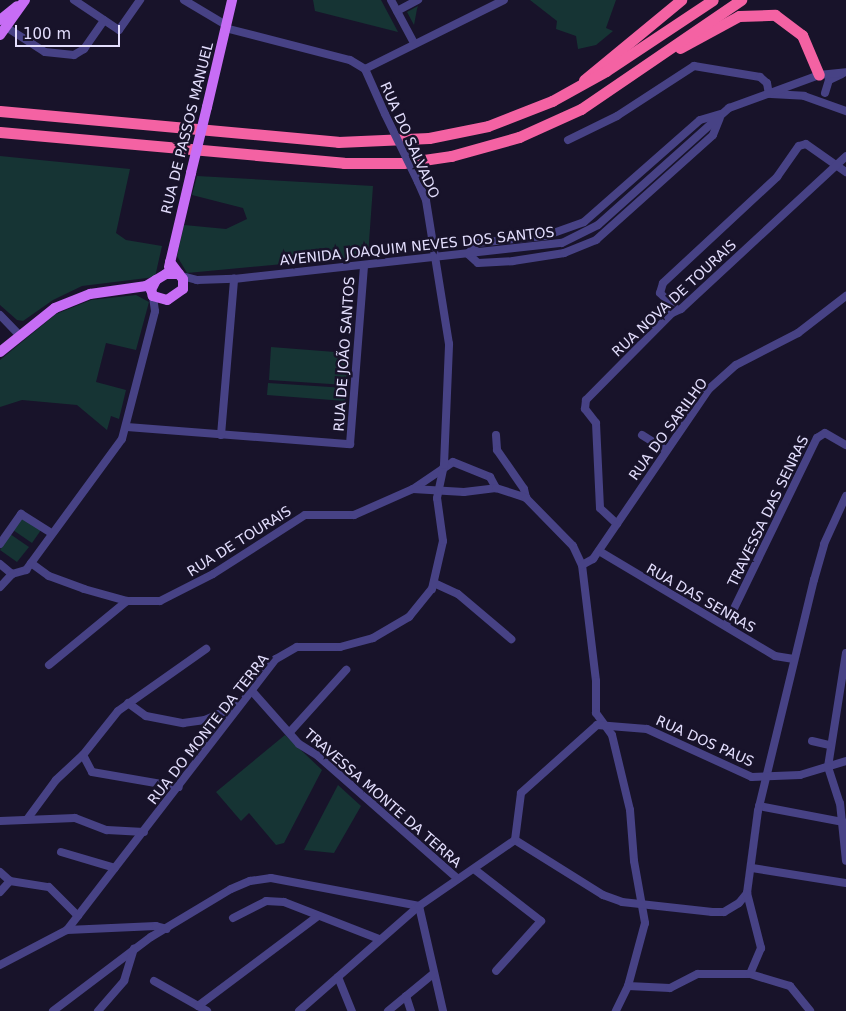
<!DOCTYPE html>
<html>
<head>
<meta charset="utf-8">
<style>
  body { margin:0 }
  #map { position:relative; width:846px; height:1011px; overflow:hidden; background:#18132a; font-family:"DejaVu Sans",sans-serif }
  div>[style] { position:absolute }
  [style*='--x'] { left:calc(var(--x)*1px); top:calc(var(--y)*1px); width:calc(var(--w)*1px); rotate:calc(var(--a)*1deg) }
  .green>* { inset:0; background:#163434 }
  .minor>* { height:8px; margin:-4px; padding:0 4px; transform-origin:4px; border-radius:4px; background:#474285 }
  .major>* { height:10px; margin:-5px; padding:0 5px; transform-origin:5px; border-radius:5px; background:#c76df5 }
  .highway>* { height:11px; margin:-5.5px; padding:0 5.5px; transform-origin:5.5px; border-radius:5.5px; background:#f462a3 }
  .minor-bridge>* { height:8px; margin:-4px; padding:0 4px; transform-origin:4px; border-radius:4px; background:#474285 }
  .major-bridge>* { height:10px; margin:-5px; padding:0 5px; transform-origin:5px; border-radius:5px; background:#c76df5 }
  span { translate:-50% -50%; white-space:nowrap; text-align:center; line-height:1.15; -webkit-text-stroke:5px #18132a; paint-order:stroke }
  .street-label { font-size:14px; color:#e3defd }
  .scale { position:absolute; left:15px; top:25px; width:105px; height:22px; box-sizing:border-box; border:2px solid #e3defd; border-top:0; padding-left:6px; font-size:15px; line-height:18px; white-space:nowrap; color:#e3defd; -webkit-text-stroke:4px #18132a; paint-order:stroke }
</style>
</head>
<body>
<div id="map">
  <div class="green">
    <div style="clip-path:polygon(313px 0,381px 0,398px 32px,315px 11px)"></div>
    <div style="clip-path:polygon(530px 0,616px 0,606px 28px,613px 31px,596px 45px,578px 49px,576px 36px,556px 29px,557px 21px)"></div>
    <div style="clip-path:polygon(418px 6px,417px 9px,414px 25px,407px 12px)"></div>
    <div style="clip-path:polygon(0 156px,130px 169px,116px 233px,126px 240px,162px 246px,155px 277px,82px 286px,53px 300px,23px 321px,17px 320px,0 305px)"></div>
    <div style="clip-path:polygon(197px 176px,373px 186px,368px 256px,187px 273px,177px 256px,184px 225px,226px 229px,247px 219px,243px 208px,192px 195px)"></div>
    <div style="clip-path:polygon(136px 295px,149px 302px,136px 350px,106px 343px,96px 382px,126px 390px,119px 419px,111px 416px,107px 430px,77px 405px,22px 400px,0 407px,0 360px,56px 314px,91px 300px)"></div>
    <div style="clip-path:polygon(271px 347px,348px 353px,346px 385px,269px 380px)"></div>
    <div style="clip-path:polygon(268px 383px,346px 388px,345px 401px,267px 395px)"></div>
    <div style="clip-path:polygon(22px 517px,41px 530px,32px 543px,13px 530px)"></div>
    <div style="clip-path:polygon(10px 534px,29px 547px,17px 562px,0 550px)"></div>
    <div style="clip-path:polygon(285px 735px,322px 770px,284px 843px,276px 845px,249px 813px,241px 821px,216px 792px)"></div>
    <div style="clip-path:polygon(338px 785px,361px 806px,334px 853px,304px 850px)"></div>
  </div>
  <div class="minor">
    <div style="--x:74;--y:0;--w:54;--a:33.7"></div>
    <div style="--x:119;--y:30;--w:37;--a:-55"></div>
    <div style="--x:184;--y:0;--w:49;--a:30.8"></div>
    <div style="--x:391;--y:0;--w:49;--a:61.9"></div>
    <div style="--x:397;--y:11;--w:24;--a:-28"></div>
    <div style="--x:6;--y:27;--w:46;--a:32.7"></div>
    <div style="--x:45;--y:52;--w:29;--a:6"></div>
    <div style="--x:74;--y:55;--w:12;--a:-31"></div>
    <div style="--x:84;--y:49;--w:35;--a:-55"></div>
    <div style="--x:225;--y:28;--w:129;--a:14.4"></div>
    <div style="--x:350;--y:60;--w:17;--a:31"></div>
    <div style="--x:365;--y:69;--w:155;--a:-26.4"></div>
    <div style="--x:365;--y:69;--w:49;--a:66"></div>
    <div style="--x:825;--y:93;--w:14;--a:-73"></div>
    <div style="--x:829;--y:80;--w:14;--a:-25"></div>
    <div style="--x:771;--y:94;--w:33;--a:3"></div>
    <div style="--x:804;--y:96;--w:45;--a:19.7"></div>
    <div style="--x:568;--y:140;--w:55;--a:-26.1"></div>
    <div style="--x:617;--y:116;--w:92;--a:-33"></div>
    <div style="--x:694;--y:66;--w:67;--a:9.5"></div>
    <div style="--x:760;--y:77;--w:9;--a:41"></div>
    <div style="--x:767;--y:83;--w:11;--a:80"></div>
    <div style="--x:468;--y:254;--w:13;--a:42"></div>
    <div style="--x:478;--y:263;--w:35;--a:-3"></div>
    <div style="--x:513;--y:261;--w:52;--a:-8.9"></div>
    <div style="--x:564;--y:253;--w:35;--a:-22"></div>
    <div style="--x:596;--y:240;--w:157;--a:-41.9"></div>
    <div style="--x:713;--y:135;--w:18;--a:-68"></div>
    <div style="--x:468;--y:254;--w:14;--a:-51"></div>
    <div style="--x:477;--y:243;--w:68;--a:-5.9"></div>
    <div style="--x:545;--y:236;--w:41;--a:-19.7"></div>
    <div style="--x:584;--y:222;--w:154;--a:-41.3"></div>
    <div style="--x:700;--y:120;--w:22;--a:-16"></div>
    <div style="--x:182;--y:276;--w:16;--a:15"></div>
    <div style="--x:197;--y:280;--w:37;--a:-2"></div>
    <div style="--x:234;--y:279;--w:330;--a:-6.3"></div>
    <div style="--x:562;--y:243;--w:40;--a:-26.6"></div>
    <div style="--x:598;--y:225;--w:176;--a:-41.8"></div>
    <div style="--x:729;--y:108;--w:96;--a:-20.1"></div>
    <div style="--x:819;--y:75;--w:27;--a:-6"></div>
    <div style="--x:677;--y:310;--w:24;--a:-135"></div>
    <div style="--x:660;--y:293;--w:10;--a:-73"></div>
    <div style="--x:663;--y:283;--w:156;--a:-42.9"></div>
    <div style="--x:777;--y:177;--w:38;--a:-55"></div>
    <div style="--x:799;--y:146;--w:7;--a:-16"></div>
    <div style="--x:806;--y:144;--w:49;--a:35"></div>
    <div style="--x:0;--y:315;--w:28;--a:46"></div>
    <div style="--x:127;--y:427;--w:224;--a:4.4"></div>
    <div style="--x:350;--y:444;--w:179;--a:-85.5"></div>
    <div style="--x:221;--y:435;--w:157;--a:-85.2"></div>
    <div style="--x:496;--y:435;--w:15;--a:86"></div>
    <div style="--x:497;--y:450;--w:47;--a:55.3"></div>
    <div style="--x:524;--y:489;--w:9;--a:77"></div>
    <div style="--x:642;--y:435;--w:28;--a:32"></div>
    <div style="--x:413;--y:489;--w:48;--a:-34"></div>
    <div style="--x:453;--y:462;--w:40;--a:22"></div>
    <div style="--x:490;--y:477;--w:13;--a:61"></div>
    <div style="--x:617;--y:524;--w:23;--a:-137"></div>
    <div style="--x:600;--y:508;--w:85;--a:-92.7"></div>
    <div style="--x:596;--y:423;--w:18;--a:-128"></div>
    <div style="--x:585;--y:409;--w:9;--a:-84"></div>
    <div style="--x:586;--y:400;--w:122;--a:-45.3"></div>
    <div style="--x:672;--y:313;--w:10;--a:-24"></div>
    <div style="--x:681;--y:309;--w:225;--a:-42.8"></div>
    <div style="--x:0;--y:544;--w:37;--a:-55"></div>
    <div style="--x:21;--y:514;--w:36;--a:32"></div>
    <div style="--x:599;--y:551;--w:205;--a:30.8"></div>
    <div style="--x:775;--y:656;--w:19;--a:9"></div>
    <div style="--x:31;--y:563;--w:22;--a:36"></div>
    <div style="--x:49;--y:576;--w:37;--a:20"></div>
    <div style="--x:84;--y:589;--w:45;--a:15.6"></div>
    <div style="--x:127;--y:601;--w:33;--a:0"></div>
    <div style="--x:160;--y:601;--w:59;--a:-27"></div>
    <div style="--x:213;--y:574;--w:109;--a:-32.7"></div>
    <div style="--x:305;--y:515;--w:49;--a:0"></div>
    <div style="--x:354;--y:515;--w:64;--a:-23.8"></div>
    <div style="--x:413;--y:489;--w:51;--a:3.4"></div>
    <div style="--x:464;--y:492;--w:32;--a:-7"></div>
    <div style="--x:496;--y:488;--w:32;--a:18"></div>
    <div style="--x:526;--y:498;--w:67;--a:45.6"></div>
    <div style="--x:573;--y:546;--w:21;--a:65"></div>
    <div style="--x:582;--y:565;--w:117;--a:83.1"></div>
    <div style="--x:596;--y:681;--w:32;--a:90"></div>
    <div style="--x:596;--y:713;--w:27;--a:54"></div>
    <div style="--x:612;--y:735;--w:77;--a:76.5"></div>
    <div style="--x:630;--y:810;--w:51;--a:85.5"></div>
    <div style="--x:634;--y:861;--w:63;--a:79.9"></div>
    <div style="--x:645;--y:923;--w:65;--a:105.1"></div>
    <div style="--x:628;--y:986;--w:28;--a:116"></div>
    <div style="--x:0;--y:564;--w:16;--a:40"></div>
    <div style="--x:12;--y:574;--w:15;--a:-16"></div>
    <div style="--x:26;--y:570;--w:162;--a:-53.8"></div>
    <div style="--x:122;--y:439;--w:132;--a:-75.5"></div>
    <div style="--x:155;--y:311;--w:15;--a:-98"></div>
    <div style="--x:582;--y:565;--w:13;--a:-29"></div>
    <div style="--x:593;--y:559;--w:206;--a:-55.7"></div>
    <div style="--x:709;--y:389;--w:36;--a:-42"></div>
    <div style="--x:736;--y:365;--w:70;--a:-27.3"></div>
    <div style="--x:798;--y:333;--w:61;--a:-37.6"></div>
    <div style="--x:434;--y:583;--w:26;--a:25"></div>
    <div style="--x:458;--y:594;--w:70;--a:40.3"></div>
    <div style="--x:0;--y:587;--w:18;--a:-47"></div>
    <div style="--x:726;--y:625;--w:208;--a:-64.1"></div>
    <div style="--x:817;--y:438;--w:9;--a:-32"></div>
    <div style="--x:825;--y:433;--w:24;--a:30"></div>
    <div style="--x:846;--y:653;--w:115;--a:99"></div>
    <div style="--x:828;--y:767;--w:38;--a:72"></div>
    <div style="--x:840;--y:803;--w:58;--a:84.1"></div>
    <div style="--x:49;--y:665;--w:101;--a:-39.4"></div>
    <div style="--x:251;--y:690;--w:72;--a:48.4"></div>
    <div style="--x:299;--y:744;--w:22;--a:32"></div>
    <div style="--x:318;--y:756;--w:186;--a:41.3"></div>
    <div style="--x:128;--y:703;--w:22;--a:36"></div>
    <div style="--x:146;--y:716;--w:38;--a:11"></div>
    <div style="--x:183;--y:723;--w:22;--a:-8"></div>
    <div style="--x:205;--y:720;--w:34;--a:-24"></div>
    <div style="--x:205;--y:720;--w:19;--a:55"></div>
    <div style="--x:290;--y:732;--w:84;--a:-47.9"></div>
    <div style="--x:812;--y:741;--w:17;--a:13"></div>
    <div style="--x:83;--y:755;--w:19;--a:62"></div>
    <div style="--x:92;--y:772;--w:88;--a:9.8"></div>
    <div style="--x:759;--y:806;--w:86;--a:10.8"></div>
    <div style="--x:28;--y:818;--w:47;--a:-53.6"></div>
    <div style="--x:56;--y:780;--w:37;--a:-43"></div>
    <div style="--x:83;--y:755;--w:56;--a:-51.5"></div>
    <div style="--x:118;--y:711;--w:108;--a:-35.2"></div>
    <div style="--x:0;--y:821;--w:75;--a:-2.3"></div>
    <div style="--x:75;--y:818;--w:34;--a:21"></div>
    <div style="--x:107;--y:830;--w:37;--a:3"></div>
    <div style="--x:515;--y:840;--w:104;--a:32"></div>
    <div style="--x:603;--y:895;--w:20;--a:20"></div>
    <div style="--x:622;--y:902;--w:91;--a:6.3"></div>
    <div style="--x:712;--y:912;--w:12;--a:0"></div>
    <div style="--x:724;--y:912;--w:17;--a:-31"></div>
    <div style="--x:739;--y:903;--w:13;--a:-51"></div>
    <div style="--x:747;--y:893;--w:83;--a:-82.4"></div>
    <div style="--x:758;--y:811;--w:238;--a:-76.4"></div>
    <div style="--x:814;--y:580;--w:37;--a:-74"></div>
    <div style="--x:824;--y:544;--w:53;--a:-65.4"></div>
    <div style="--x:61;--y:852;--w:56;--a:16.5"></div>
    <div style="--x:752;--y:868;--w:95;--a:9.1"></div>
    <div style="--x:474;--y:869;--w:85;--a:37.8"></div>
    <div style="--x:541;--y:921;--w:67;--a:132"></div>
    <div style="--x:0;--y:872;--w:13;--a:42"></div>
    <div style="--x:10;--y:881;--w:39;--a:9"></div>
    <div style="--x:49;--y:887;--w:41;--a:45"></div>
    <div style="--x:0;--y:892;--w:15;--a:-48"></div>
    <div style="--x:747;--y:893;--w:57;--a:75.7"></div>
    <div style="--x:761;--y:948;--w:28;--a:113"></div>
    <div style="--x:419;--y:906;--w:108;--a:77.1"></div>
    <div style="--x:233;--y:918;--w:37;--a:-27"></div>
    <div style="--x:266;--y:901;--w:18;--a:3"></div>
    <div style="--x:284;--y:902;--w:102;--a:21.3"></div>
    <div style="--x:67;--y:930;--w:89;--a:-2.6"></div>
    <div style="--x:156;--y:926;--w:11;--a:15"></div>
    <div style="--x:0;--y:965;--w:76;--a:-27.6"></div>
    <div style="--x:67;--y:930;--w:342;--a:-52.4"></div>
    <div style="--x:276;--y:659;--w:24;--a:-30"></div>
    <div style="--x:297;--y:647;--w:43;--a:0"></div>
    <div style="--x:340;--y:647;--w:34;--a:-15"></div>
    <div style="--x:373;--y:638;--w:42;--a:-30.3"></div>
    <div style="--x:409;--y:617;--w:36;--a:-51"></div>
    <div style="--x:432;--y:589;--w:49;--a:-77.1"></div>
    <div style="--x:443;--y:541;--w:43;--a:-97.9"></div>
    <div style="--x:437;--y:498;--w:34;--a:-78"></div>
    <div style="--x:444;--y:465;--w:121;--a:-87.6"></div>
    <div style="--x:449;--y:344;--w:146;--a:-99.1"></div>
    <div style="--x:426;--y:200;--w:20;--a:-114"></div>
    <div style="--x:338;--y:977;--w:37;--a:68"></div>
    <div style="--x:154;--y:981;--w:61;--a:29.5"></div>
    <div style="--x:628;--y:986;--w:42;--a:2.7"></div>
    <div style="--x:670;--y:988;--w:31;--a:-27"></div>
    <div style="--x:698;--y:974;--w:52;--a:0"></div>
    <div style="--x:750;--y:974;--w:42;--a:16.7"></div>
    <div style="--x:790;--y:986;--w:32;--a:51"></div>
    <div style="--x:406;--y:996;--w:16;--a:72"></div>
    <div style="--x:198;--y:1006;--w:150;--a:-36.9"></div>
    <div style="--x:53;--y:1011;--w:123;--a:-37.1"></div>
    <div style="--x:151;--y:937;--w:93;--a:-31"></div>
    <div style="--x:231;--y:889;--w:21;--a:-23"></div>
    <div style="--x:250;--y:881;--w:21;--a:-8"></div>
    <div style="--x:271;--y:878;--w:151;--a:10.7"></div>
    <div style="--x:98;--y:1011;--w:40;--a:-49"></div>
    <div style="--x:124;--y:981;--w:34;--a:-73"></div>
    <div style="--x:299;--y:1011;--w:159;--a:-41.2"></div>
    <div style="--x:419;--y:906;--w:116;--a:-34.5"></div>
    <div style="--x:515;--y:840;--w:47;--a:-82.7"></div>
    <div style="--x:521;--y:793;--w:102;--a:-41.8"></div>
    <div style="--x:597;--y:725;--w:50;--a:4.6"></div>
    <div style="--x:647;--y:729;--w:115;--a:24.6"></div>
    <div style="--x:752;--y:777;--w:48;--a:-2.4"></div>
    <div style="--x:800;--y:775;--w:48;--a:-16.9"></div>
    <div style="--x:388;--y:1011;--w:58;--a:-39.4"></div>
  </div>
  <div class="major">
    <div style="--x:0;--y:20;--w:22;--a:-39"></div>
    <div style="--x:0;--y:35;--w:43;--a:-54.5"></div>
    <div style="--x:207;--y:107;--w:110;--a:-76.8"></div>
    <div style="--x:170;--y:262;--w:21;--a:53"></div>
    <div style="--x:183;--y:279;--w:10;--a:90"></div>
    <div style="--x:183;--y:289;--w:19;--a:145"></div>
    <div style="--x:167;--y:300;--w:15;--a:-164"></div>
    <div style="--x:153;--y:296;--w:6;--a:-108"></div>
    <div style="--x:151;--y:290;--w:11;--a:-63"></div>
    <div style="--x:156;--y:280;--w:12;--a:-31"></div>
    <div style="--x:166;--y:274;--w:13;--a:0"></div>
    <div style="--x:169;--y:267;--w:97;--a:-76.8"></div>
    <div style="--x:0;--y:352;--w:70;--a:-38.7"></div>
    <div style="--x:55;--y:308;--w:38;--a:-22"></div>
    <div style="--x:90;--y:294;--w:57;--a:-8.1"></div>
    <div style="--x:146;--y:286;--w:12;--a:-31"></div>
  </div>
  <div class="highway">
    <div style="--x:680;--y:48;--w:67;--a:-28.5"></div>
    <div style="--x:739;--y:16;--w:36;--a:-2"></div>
    <div style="--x:775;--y:15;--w:34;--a:37"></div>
    <div style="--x:802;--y:35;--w:43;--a:67"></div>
    <div style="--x:584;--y:80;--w:126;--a:-39.5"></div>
    <div style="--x:0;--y:111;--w:339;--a:5.2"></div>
    <div style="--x:338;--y:142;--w:91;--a:-2.5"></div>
    <div style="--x:429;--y:138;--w:60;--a:-11.5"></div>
    <div style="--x:488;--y:126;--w:69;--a:-21.3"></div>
    <div style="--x:552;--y:101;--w:62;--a:-29.1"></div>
    <div style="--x:606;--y:71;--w:128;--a:-33.6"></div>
    <div style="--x:0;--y:132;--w:345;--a:5.1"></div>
    <div style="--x:344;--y:163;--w:59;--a:0"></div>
    <div style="--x:403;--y:163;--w:49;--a:-8.3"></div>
    <div style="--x:451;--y:156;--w:71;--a:-15.6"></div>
    <div style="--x:519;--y:137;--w:68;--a:-24.3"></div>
    <div style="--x:581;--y:109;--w:194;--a:-34.3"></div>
  </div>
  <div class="minor-bridge">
    <div style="--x:385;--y:114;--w:76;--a:64.1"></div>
  </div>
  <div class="major-bridge">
    <div style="--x:191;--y:173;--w:68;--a:-76.4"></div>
  </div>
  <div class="street-label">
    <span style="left:187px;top:128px;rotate:-76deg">RUA DE PASSOS MANUEL</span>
    <span style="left:410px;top:140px;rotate:66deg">RUA DO SALVADO</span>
    <span style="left:417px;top:246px;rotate:-6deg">AVENIDA JOAQUIM NEVES DOS SANTOS</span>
    <span style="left:674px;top:298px;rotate:-43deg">RUA NOVA DE TOURAIS</span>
    <span style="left:344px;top:354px;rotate:-86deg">RUA DE JOÃO SANTOS</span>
    <span style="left:668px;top:429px;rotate:-54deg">RUA DO SARILHO</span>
    <span style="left:768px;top:511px;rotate:-64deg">TRAVESSA DAS SENRAS</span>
    <span style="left:239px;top:541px;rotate:-32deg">RUA DE TOURAIS</span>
    <span style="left:701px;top:598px;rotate:30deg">RUA DAS SENRAS</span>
    <span style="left:208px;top:729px;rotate:-52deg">RUA DO MONTE DA TERRA</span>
    <span style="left:705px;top:741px;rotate:24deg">RUA DOS PAUS</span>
    <span style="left:383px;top:798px;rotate:41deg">TRAVESSA MONTE DA TERRA</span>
  </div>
  <div class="scale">100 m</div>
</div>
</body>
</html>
